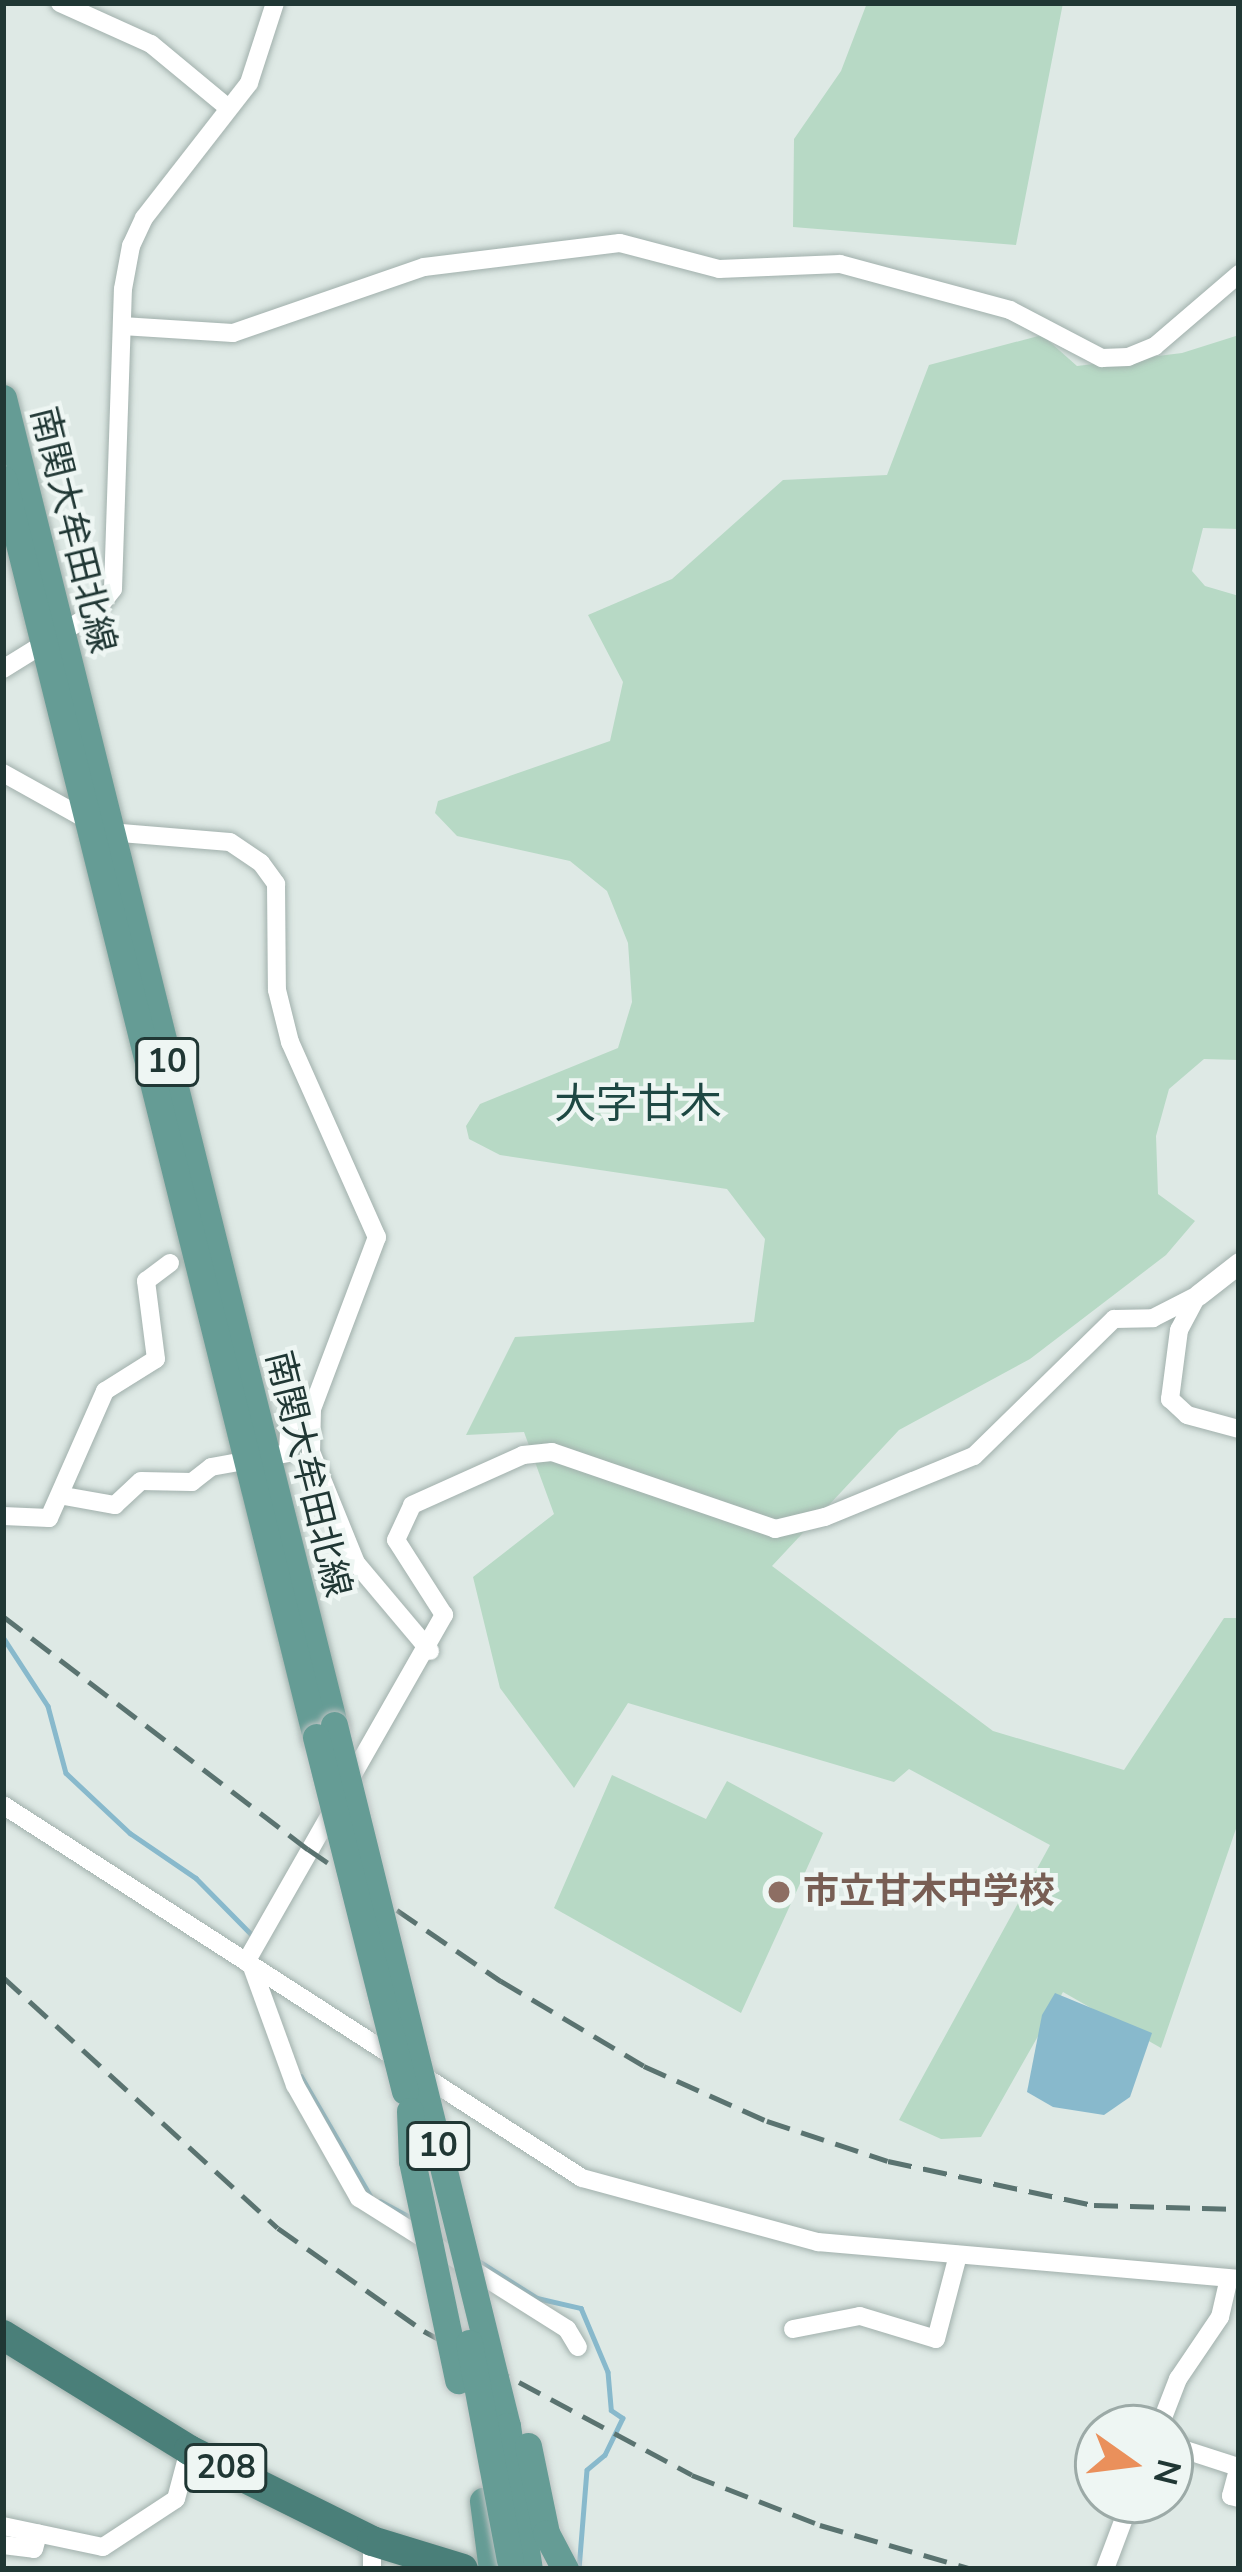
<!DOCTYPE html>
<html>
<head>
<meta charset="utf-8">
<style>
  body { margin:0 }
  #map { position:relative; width:1242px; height:2572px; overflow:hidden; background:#dee9e5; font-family:"Nunito Sans","Noto Sans JP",sans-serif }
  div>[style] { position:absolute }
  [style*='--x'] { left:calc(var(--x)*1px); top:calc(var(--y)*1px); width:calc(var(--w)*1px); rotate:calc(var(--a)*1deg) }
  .green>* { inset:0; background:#b7d9c5 }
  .water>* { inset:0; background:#88b9cc }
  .stream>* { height:4.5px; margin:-2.25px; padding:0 2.25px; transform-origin:2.25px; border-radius:2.25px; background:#88b9cc }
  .roads { filter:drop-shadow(0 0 3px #a1b0ac) drop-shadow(0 0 3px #a1b0ac) }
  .minor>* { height:18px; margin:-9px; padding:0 9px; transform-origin:9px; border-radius:9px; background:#fff }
  .tertiary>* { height:21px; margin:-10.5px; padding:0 10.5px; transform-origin:10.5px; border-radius:10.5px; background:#fff }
  .primary>* { height:27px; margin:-13.5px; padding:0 13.5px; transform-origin:13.5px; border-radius:13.5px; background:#659c95 }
  .trunk>* { height:30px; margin:-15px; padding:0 15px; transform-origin:15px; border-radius:15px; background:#4a7f79 }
  .rail>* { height:4.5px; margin-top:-2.25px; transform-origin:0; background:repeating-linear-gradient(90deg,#5a7370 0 24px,transparent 0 36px) }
  .bridges { filter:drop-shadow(0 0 3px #bcc3c2) drop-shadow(0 0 3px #bcc3c2) }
  .primary-bridge>* { height:27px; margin:-13.5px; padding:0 13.5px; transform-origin:13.5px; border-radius:13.5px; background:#659c95 }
  .dots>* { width:33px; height:33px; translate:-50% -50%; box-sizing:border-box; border:6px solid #eef6f3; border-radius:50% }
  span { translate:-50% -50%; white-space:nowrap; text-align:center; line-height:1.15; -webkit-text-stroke:9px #eef6f3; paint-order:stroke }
  .shield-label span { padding:3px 9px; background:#eef6f3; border:3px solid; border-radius:9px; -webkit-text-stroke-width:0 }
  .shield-label { font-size:33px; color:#203734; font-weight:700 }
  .street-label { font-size:36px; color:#203734 }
  .education-label { font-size:36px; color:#785e54; font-weight:700 }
  .left { translate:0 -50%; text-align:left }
  .quarter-label { font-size:42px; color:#1e4843 }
  .frame { position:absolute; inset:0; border:6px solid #203734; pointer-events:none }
  .north { position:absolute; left:1074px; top:2404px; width:120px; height:120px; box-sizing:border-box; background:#eef6f3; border:3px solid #9caaa7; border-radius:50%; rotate:104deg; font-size:33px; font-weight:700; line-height:48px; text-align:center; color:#203734 }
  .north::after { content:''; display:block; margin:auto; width:42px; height:54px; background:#ea905b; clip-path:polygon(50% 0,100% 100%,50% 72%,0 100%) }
</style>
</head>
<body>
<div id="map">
  <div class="green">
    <div style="clip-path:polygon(867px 3px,1063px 3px,1016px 245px,793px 227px,794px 139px,841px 71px)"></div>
    <div style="clip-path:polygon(1042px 335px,1077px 366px,1182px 353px,1239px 335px,1239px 529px,1203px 528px,1192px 571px,1205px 586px,1239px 596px,1239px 1060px,1204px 1059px,1169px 1089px,1156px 1136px,1158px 1194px,1195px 1221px,1166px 1255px,1030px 1359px,899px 1430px,772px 1566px,993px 1731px,1124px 1770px,1224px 1618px,1239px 1618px,1239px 1820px,1161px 2048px,1063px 1992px,981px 2137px,941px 2139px,899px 2120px,1050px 1845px,909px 1769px,894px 1782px,628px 1703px,574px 1788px,500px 1688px,473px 1577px,554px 1514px,524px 1432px,466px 1435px,515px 1337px,754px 1322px,765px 1239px,727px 1189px,500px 1155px,469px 1139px,466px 1126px,480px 1104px,618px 1048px,632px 1002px,628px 943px,607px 891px,570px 861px,457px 836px,435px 813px,438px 801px,610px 741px,623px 682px,588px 615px,672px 579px,783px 480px,887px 475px,929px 365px)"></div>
    <div style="clip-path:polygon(612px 1775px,706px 1819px,727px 1781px,823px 1833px,741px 2013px,554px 1908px)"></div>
  </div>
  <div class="water">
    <div style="clip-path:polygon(1055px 1993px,1152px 2033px,1130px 2097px,1104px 2115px,1053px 2107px,1027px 2092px,1042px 2015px)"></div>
  </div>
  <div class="stream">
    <div style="--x:3;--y:1637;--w:82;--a:56.9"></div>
    <div style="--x:48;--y:1706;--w:69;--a:75"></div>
    <div style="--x:66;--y:1773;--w:88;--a:43.2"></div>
    <div style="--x:130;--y:1833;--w:80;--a:34.3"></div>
    <div style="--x:196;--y:1878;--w:80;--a:45.5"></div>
    <div style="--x:301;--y:2076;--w:138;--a:59.9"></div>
    <div style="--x:380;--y:2201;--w:36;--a:28"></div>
    <div style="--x:477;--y:2260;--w:71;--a:32.3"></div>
    <div style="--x:537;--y:2298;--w:45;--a:12.8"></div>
    <div style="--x:581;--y:2308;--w:69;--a:67.1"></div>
    <div style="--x:608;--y:2372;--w:38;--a:85"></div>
    <div style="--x:611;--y:2410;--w:14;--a:34"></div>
    <div style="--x:623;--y:2418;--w:41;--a:115.9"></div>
    <div style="--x:605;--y:2455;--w:23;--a:140"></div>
    <div style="--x:587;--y:2470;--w:99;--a:94.6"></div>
  </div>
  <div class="roads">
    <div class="minor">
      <div style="--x:60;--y:3;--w:100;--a:24.3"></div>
      <div style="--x:151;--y:44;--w:97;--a:39.6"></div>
      <div style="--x:122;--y:326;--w:111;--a:3.6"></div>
      <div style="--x:233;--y:333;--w:202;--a:-19.1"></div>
      <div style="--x:424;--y:267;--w:197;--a:-7"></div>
      <div style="--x:620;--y:243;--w:102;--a:14.7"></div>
      <div style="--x:719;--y:269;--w:121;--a:-2.4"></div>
      <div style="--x:840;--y:264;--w:176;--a:15.1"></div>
      <div style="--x:1010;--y:310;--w:104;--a:27.6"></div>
      <div style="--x:1102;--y:358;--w:26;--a:-2"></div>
      <div style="--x:1128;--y:357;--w:29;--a:-22"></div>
      <div style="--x:1155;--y:346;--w:111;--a:-40.6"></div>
      <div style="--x:3;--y:669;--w:108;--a:-31.8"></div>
      <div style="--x:95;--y:612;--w:29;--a:-52"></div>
      <div style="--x:113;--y:589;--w:300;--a:-88.1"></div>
      <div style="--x:123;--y:289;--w:44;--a:-79.5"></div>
      <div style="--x:131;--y:246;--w:31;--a:-65"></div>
      <div style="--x:144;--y:218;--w:171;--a:-52.1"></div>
      <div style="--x:249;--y:83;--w:84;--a:-72"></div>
      <div style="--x:3;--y:773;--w:121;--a:29.1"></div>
      <div style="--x:109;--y:832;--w:121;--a:4.7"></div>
      <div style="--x:230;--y:842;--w:37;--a:34"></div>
      <div style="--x:261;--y:863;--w:26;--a:54"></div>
      <div style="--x:276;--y:884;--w:106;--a:89.5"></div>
      <div style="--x:277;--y:990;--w:54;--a:76"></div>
      <div style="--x:290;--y:1042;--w:214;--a:66"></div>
      <div style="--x:377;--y:1237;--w:184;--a:110.7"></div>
      <div style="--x:312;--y:1409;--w:43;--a:91.3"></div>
      <div style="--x:311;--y:1452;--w:120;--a:67.9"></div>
      <div style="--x:356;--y:1563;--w:115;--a:49.9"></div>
      <div style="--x:1195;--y:1300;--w:34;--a:118"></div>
      <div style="--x:1179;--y:1330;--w:70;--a:97.4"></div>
      <div style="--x:1170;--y:1399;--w:23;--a:43"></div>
      <div style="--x:1187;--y:1415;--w:54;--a:15.1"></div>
      <div style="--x:64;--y:1496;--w:52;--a:10"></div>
      <div style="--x:115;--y:1505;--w:35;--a:-43"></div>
      <div style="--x:141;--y:1481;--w:51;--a:1.1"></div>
      <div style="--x:192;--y:1482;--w:24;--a:-38"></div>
      <div style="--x:211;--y:1467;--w:78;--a:-10.3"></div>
      <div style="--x:288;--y:1453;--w:42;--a:-87.3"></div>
      <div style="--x:290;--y:1411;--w:22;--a:-5"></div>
      <div style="--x:3;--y:1516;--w:46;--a:2.5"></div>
      <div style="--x:49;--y:1518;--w:139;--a:-66.2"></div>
      <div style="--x:105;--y:1391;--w:60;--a:-32.1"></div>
      <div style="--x:156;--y:1359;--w:79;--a:-97.3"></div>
      <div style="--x:146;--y:1281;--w:30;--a:-37"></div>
      <div style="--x:3;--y:1805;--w:689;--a:32.79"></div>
      <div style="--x:582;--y:2178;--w:245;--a:15.2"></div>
      <div style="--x:818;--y:2242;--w:423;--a:5"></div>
      <div style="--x:246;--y:1962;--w:400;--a:-60.3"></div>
      <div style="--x:444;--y:1615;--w:89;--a:-122.6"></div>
      <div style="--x:396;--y:1540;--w:38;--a:-65"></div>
      <div style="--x:412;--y:1505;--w:122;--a:-24.2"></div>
      <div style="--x:523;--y:1455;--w:29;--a:-6"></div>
      <div style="--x:552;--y:1452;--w:236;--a:19"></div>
      <div style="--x:775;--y:1529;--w:51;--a:-13.5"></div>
      <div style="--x:825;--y:1517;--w:161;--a:-22.3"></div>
      <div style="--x:974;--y:1456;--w:196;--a:-44.4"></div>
      <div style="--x:1114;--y:1319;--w:39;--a:-1"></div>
      <div style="--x:1153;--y:1318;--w:51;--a:-27.1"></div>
      <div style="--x:252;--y:1967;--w:126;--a:70"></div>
      <div style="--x:295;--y:2085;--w:130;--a:60.5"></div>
      <div style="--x:359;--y:2198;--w:246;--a:32.2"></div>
      <div style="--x:567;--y:2329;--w:21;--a:59"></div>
      <div style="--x:793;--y:2329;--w:68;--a:-11"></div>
      <div style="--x:860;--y:2316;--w:79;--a:16.8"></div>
      <div style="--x:936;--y:2339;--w:87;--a:-75.3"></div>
      <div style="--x:1159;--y:2428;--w:53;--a:-68.8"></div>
      <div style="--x:1178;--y:2379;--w:75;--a:-55.9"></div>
      <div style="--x:1220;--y:2317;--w:39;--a:-77"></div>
      <div style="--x:1170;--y:2445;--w:71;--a:17.9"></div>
      <div style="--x:1239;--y:2466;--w:31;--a:105"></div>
      <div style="--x:1231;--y:2496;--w:8;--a:14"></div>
      <div style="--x:3;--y:2526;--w:102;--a:11.9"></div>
      <div style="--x:103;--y:2547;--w:87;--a:-33.3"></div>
      <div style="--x:176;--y:2499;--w:51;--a:-75.1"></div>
      <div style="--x:3;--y:2545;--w:31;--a:7"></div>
      <div style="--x:34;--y:2549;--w:16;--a:-75"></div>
      <div style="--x:372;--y:2569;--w:28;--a:-90"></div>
      <div style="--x:1105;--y:2569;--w:74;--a:-69.4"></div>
    </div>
    <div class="tertiary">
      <div style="--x:1198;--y:1295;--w:52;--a:-38"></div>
    </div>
    <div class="primary">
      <div style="--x:3;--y:398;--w:1368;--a:75.99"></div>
      <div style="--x:3;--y:479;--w:1296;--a:76.03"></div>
      <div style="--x:483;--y:2501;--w:69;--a:82.5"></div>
    </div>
    <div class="trunk">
      <div style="--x:3;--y:2335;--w:219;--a:31.7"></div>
      <div style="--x:189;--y:2450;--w:204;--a:26.4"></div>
      <div style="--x:372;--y:2541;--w:95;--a:17.1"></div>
    </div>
  </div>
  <div class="rail">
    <div style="--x:3;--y:1616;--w:384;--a:37.4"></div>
    <div style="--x:308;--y:1849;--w:234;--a:34.4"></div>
    <div style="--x:501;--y:1981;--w:166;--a:30.7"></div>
    <div style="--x:644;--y:2066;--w:135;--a:24.1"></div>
    <div style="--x:767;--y:2121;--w:127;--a:18.3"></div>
    <div style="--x:888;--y:2161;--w:211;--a:12.1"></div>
    <div style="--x:1094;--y:2205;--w:145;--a:1.6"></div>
    <div style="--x:3;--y:1977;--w:372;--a:42.4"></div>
    <div style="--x:278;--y:2228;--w:179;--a:35.2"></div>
    <div style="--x:424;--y:2331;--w:304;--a:28.2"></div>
    <div style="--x:692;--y:2475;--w:137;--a:21.3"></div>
    <div style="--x:820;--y:2525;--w:158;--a:16.1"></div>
  </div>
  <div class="bridges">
    <div class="primary-bridge">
      <div style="--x:334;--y:1725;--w:722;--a:76.14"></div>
      <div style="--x:507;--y:2426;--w:145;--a:81.3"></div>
      <div style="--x:316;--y:1737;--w:365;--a:75.9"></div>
      <div style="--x:410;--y:2111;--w:50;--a:87.7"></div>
      <div style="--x:412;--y:2161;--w:224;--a:78.1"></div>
      <div style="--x:469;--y:2343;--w:220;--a:79.3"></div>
      <div style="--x:528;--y:2446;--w:89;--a:78.3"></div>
      <div style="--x:546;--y:2533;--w:41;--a:62.2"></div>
    </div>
  </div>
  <div class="dots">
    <div style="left:779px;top:1892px;background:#8d6e63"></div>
  </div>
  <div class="shield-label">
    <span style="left:167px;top:1062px">10</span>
    <span style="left:438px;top:2146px">10</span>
    <span style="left:226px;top:2468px">208</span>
  </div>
  <div class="street-label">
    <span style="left:73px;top:530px;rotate:76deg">南関大牟田北線</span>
    <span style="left:308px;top:1474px;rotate:76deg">南関大牟田北線</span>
  </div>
  <div class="education-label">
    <span class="left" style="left:803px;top:1892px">市立甘木中学校</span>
  </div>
  <div class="quarter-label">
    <span style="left:638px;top:1105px">大字甘木</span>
  </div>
  <div class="frame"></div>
  <div class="north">N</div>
</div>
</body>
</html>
